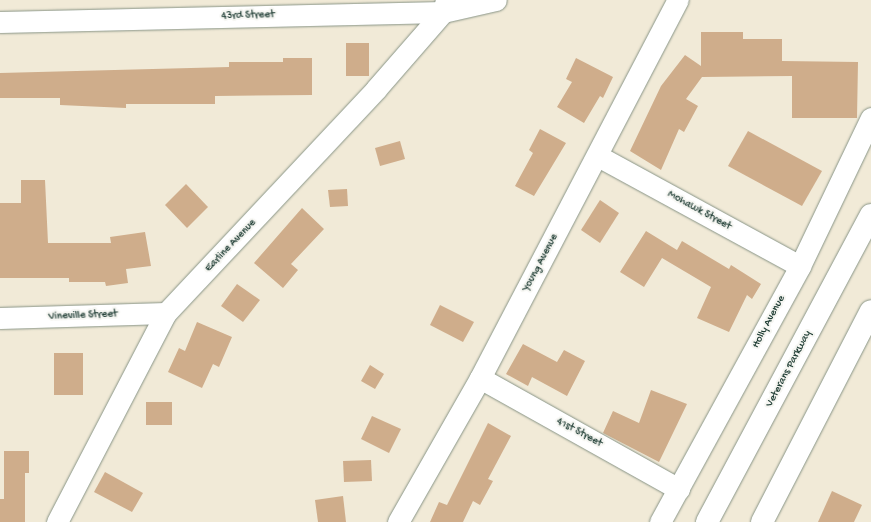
<!DOCTYPE html>
<html>
<head>
<meta charset="utf-8">
<style>
  body { margin:0 }
  #map { position:relative; width:871px; height:522px; overflow:hidden; background:#f1ead7; font-family:"Gochi Hand",sans-serif }
  div>[style] { position:absolute }
  [style*='--x'] { left:calc(var(--x)*1px); top:calc(var(--y)*1px); width:calc(var(--w)*1px); rotate:calc(var(--a)*1deg) }
  .building>* { inset:0; background:#cfad8b }
  .roads { filter:drop-shadow(0 0 1px #889486) drop-shadow(0 0 1px #889486) }
  .minor>* { height:21px; margin:-10.5px; padding:0 10.5px; transform-origin:10.5px; border-radius:10.5px; background:#fff }
  .major>* { height:22px; margin:-11px; padding:0 11px; transform-origin:11px; border-radius:11px; background:#fff }
  span { translate:-50% -50%; white-space:nowrap; text-align:center; line-height:1.15; -webkit-text-stroke:4px #f6f6f2; paint-order:stroke }
  .street-label { font-size:11px; color:#1f3d34 }
</style>
</head>
<body>
<div id="map">
  <div class="building">
    <div style="clip-path:polygon(701px 32px,743px 32px,743px 39px,782px 39px,782px 61px,858px 62px,857px 118px,792px 118px,792px 76px,702px 77px,686px 99px,698px 106px,684px 132px,679px 129px,661px 170px,630px 151px,661px 86px,685px 55px,701px 66px)"></div>
    <div style="clip-path:polygon(346px 43px,369px 43px,369px 76px,346px 76px)"></div>
    <div style="clip-path:polygon(283px 58px,312px 58px,312px 95px,215px 96px,215px 104px,126px 104px,126px 108px,60px 105px,60px 98px,0 98px,0 73px,229px 67px,229px 62px,283px 62px)"></div>
    <div style="clip-path:polygon(576px 58px,613px 77px,603px 98px,600px 96px,584px 123px,557px 107px,572px 82px,566px 79px)"></div>
    <div style="clip-path:polygon(540px 129px,566px 143px,534px 196px,515px 186px,533px 153px,529px 150px)"></div>
    <div style="clip-path:polygon(748px 131px,822px 171px,802px 206px,728px 166px)"></div>
    <div style="clip-path:polygon(400px 141px,405px 159px,380px 166px,375px 148px)"></div>
    <div style="clip-path:polygon(21px 180px,45px 180px,48px 243px,111px 243px,110px 237px,145px 232px,151px 266px,126px 269px,128px 283px,106px 286px,105px 282px,69px 282px,69px 278px,0 278px,0 203px,21px 203px)"></div>
    <div style="clip-path:polygon(186px 184px,208px 207px,187px 228px,165px 205px)"></div>
    <div style="clip-path:polygon(347px 189px,348px 206px,330px 207px,328px 190px)"></div>
    <div style="clip-path:polygon(600px 200px,619px 213px,600px 243px,581px 230px)"></div>
    <div style="clip-path:polygon(302px 208px,324px 229px,291px 264px,298px 270px,283px 288px,254px 263px)"></div>
    <div style="clip-path:polygon(646px 231px,677px 250px,682px 241px,729px 269px,731px 265px,761px 284px,752px 299px,747px 295px,729px 332px,697px 318px,711px 287px,662px 258px,644px 287px,620px 272px)"></div>
    <div style="clip-path:polygon(237px 284px,260px 300px,243px 322px,221px 306px)"></div>
    <div style="clip-path:polygon(440px 305px,474px 322px,463px 342px,430px 325px)"></div>
    <div style="clip-path:polygon(197px 322px,232px 337px,219px 367px,213px 364px,202px 388px,168px 372px,179px 348px,185px 351px)"></div>
    <div style="clip-path:polygon(523px 344px,557px 362px,564px 350px,585px 361px,567px 396px,532px 377px,528px 386px,506px 374px)"></div>
    <div style="clip-path:polygon(54px 353px,83px 353px,83px 395px,54px 395px)"></div>
    <div style="clip-path:polygon(370px 365px,384px 374px,375px 389px,361px 381px)"></div>
    <div style="clip-path:polygon(651px 390px,687px 404px,659px 462px,603px 433px,613px 411px,639px 423px)"></div>
    <div style="clip-path:polygon(146px 402px,172px 402px,172px 425px,146px 425px)"></div>
    <div style="clip-path:polygon(372px 416px,401px 429px,389px 453px,361px 439px)"></div>
    <div style="clip-path:polygon(488px 423px,511px 436px,488px 479px,493px 481px,480px 505px,473px 501px,463px 522px,430px 522px,439px 502px,447px 505px)"></div>
    <div style="clip-path:polygon(4px 451px,29px 451px,29px 473px,25px 473px,25px 522px,0 522px,0 499px,4px 499px)"></div>
    <div style="clip-path:polygon(371px 460px,372px 481px,344px 482px,343px 461px)"></div>
    <div style="clip-path:polygon(105px 472px,143px 493px,132px 512px,94px 492px)"></div>
    <div style="clip-path:polygon(832px 491px,862px 505px,854px 522px,818px 522px)"></div>
    <div style="clip-path:polygon(343px 496px,346px 522px,318px 522px,315px 500px)"></div>
  </div>
  <div class="roads">
    <div class="minor">
      <div style="--x:0;--y:22;--w:443;--a:-1.3"></div>
      <div style="--x:443;--y:12;--w:54;--a:-12.8"></div>
      <div style="--x:598;--y:156;--w:230;--a:28.6"></div>
      <div style="--x:0;--y:318;--w:166;--a:-1.7"></div>
      <div style="--x:480;--y:378;--w:228;--a:29.2"></div>
      <div style="--x:57;--y:522;--w:236;--a:-62.5"></div>
      <div style="--x:166;--y:313;--w:307;--a:-46.8"></div>
      <div style="--x:376;--y:89;--w:102;--a:-49"></div>
      <div style="--x:443;--y:12;--w:12;--a:-76"></div>
      <div style="--x:398;--y:522;--w:166;--a:-60.3"></div>
      <div style="--x:480;--y:378;--w:427;--a:-62.4"></div>
      <div style="--x:660;--y:522;--w:292;--a:-61.3"></div>
      <div style="--x:800;--y:266;--w:164;--a:-64.4"></div>
    </div>
    <div class="major">
      <div style="--x:707;--y:522;--w:348;--a:-61.9"></div>
      <div style="--x:762;--y:522;--w:237;--a:-62.7"></div>
    </div>
  </div>
  <div class="street-label">
    <span style="left:248px;top:16px;rotate:-1deg">43rd Street</span>
    <span style="left:699px;top:211px;rotate:29deg">Mohawk Street</span>
    <span style="left:231px;top:246px;rotate:-46deg">Earline Avenue</span>
    <span style="left:541px;top:263px;rotate:-62deg">Young Avenue</span>
    <span style="left:83px;top:316px;rotate:-2deg">Vineville Street</span>
    <span style="left:769px;top:322px;rotate:-62deg">Holly Avenue</span>
    <span style="left:789px;top:369px;rotate:-62deg">Veterans Parkway</span>
    <span style="left:579px;top:433px;rotate:29deg">41st Street</span>
  </div>
</div>
</body>
</html>
